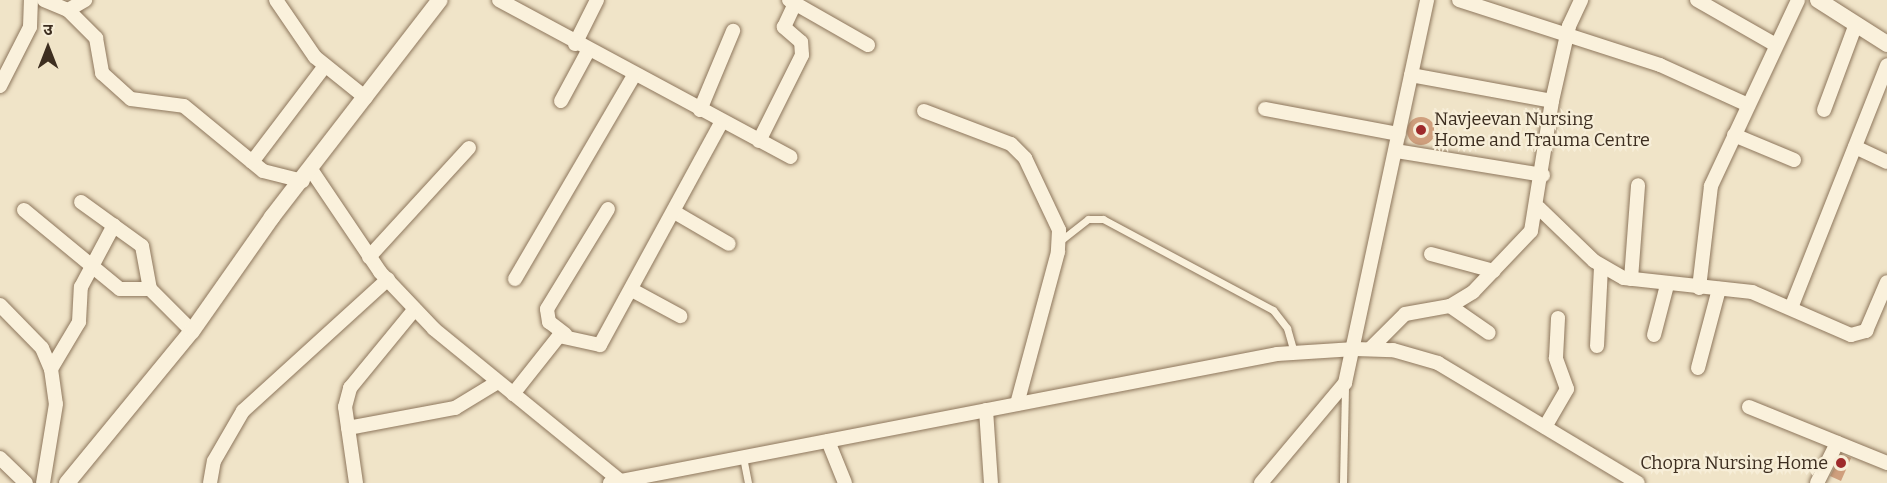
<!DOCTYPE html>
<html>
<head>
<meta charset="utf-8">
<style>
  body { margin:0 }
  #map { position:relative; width:1887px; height:483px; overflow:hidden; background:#f0e4c8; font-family:Bitter,"Noto Sans Devanagari",serif }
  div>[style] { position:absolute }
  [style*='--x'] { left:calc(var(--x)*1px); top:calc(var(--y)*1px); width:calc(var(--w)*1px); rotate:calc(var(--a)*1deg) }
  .building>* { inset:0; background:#cf9f7d }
  .round { border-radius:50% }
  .roads { filter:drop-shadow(0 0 2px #8d765c) drop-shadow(0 0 2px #8d765c) }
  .service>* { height:7px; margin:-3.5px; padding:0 3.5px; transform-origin:3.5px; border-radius:3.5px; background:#faf1dc }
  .minor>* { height:14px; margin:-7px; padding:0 7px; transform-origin:7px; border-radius:7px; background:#faf1dc }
  .tertiary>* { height:16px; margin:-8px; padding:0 8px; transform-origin:8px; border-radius:8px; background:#faf1dc }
  .dots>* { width:16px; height:16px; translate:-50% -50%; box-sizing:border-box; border:3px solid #f7eed8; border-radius:50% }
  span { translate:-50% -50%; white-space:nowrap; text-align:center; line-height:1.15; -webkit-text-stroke:4.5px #f7eed8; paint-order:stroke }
  .poi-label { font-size:18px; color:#3d2e20 }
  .left { translate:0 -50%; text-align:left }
  .right { translate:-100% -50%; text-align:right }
  .north { position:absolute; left:18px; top:18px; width:60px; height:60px; -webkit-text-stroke:4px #f7eed8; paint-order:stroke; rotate:0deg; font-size:16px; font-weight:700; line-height:24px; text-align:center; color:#3d2e20 }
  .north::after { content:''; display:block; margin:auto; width:21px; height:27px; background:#3d2e20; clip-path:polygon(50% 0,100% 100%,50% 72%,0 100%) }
</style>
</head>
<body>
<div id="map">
  <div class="building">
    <div class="round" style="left:1407px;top:117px;width:28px;height:28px"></div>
    <div style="clip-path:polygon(1841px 454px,1851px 458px,1841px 481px,1830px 476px)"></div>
  </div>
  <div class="roads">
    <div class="service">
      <div style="--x:1060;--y:241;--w:36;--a:-38"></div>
      <div style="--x:1088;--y:219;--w:15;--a:0"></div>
      <div style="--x:1103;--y:219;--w:193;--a:28.2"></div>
      <div style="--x:1273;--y:310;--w:23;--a:52"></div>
      <div style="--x:1287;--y:328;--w:26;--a:74"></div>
      <div style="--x:743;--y:457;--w:26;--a:79"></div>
      <div style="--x:1343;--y:483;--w:97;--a:-88.8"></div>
    </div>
    <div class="minor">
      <div style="--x:44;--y:0;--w:26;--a:23"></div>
      <div style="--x:68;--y:10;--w:20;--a:-30"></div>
      <div style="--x:276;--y:0;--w:69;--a:55.6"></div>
      <div style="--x:315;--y:57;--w:65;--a:38.8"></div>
      <div style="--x:499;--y:0;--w:331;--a:28.3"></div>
      <div style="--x:789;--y:0;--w:91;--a:29.7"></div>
      <div style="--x:1459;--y:0;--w:211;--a:17.9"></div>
      <div style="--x:1660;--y:65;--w:97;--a:24.4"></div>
      <div style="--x:1697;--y:0;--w:91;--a:29.7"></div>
      <div style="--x:68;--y:10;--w:40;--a:45"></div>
      <div style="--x:96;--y:38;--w:36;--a:80"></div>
      <div style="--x:102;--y:73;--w:39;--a:42"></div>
      <div style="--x:131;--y:99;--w:53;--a:7.5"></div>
      <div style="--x:184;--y:106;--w:102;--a:39.4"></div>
      <div style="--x:263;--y:171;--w:41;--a:14"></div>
      <div style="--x:575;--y:44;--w:49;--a:-63.4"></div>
      <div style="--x:1411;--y:75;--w:143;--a:10.4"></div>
      <div style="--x:0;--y:86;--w:66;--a:-63"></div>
      <div style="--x:30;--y:27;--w:27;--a:-88"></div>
      <div style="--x:561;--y:101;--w:57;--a:-61.6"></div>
      <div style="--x:1265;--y:109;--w:136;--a:10.6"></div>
      <div style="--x:700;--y:110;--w:86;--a:-67.3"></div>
      <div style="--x:1824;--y:110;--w:92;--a:-69.6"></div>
      <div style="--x:924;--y:111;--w:93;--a:20.8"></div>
      <div style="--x:1011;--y:144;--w:20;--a:45"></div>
      <div style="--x:1025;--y:158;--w:80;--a:64.7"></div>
      <div style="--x:1059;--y:230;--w:22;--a:93"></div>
      <div style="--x:1058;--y:252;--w:157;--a:105.1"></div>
      <div style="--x:1734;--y:135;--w:65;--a:22.6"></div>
      <div style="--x:759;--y:141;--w:96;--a:-63.4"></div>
      <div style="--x:802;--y:55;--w:13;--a:-94"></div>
      <div style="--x:801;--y:42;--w:23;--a:-139"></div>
      <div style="--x:784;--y:27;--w:26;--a:-65"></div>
      <div style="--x:1855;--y:147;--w:35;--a:25"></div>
      <div style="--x:1396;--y:151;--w:149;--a:9.3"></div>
      <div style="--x:252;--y:162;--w:121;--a:-52.8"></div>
      <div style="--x:312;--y:171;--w:122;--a:56"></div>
      <div style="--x:380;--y:272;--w:79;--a:46.5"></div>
      <div style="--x:434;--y:329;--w:244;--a:39.2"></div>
      <div style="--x:81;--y:202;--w:75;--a:35.8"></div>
      <div style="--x:142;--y:246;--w:44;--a:79.5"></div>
      <div style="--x:150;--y:289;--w:59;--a:45"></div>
      <div style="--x:1539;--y:208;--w:76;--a:43.9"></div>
      <div style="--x:1594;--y:261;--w:34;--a:30"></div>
      <div style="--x:1624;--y:278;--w:129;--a:6.2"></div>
      <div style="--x:1752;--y:292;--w:108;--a:23.5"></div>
      <div style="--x:1851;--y:335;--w:16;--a:-15"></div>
      <div style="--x:1866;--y:331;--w:53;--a:-66.8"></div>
      <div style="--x:24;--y:210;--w:124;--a:39.5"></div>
      <div style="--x:120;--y:289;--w:30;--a:0"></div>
      <div style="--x:676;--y:213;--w:61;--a:30.3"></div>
      <div style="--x:1431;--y:254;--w:65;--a:15.1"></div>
      <div style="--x:369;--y:257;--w:148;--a:-47.5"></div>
      <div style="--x:515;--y:279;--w:236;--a:-59.7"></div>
      <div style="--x:1631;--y:279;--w:94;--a:-85.7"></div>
      <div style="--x:1699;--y:288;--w:103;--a:-83.3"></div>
      <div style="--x:1711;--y:186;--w:205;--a:-64.9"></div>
      <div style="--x:632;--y:290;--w:55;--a:28.4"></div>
      <div style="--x:0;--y:305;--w:60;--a:45.7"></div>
      <div style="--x:42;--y:348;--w:23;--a:67"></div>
      <div style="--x:51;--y:369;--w:35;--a:82"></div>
      <div style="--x:56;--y:404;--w:80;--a:99.3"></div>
      <div style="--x:1450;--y:306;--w:47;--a:34.7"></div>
      <div style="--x:1791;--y:308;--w:261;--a:-68.4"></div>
      <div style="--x:565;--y:334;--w:20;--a:-143"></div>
      <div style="--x:549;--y:322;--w:13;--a:-99"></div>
      <div style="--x:547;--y:309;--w:117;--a:-58.6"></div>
      <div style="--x:1654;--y:335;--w:52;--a:-75.4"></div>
      <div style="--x:1597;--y:346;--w:80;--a:-87.1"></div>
      <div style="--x:1370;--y:349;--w:49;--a:-45"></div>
      <div style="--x:1405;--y:314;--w:46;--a:-10.1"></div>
      <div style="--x:1450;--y:306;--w:27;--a:-31"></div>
      <div style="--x:1473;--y:292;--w:84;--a:-46.4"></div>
      <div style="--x:1531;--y:231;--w:132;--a:-80.8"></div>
      <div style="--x:1552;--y:101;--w:77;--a:-77.2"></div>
      <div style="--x:1569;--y:26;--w:29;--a:-65"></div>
      <div style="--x:1698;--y:368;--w:82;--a:-75.1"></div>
      <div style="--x:51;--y:369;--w:55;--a:-59.2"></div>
      <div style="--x:79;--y:322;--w:35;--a:-87"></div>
      <div style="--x:81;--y:287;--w:70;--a:-62"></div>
      <div style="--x:513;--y:394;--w:74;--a:-51.6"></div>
      <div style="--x:559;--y:336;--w:42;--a:12.4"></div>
      <div style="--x:600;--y:345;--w:255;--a:-61.4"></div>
      <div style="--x:1749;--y:407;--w:149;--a:22.1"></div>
      <div style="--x:986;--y:410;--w:73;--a:86.1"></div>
      <div style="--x:1545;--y:427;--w:44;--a:-59.9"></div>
      <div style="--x:1567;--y:389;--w:33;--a:-110"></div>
      <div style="--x:1556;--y:358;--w:40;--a:-87.1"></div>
      <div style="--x:348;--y:428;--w:109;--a:-10.6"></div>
      <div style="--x:455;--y:408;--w:50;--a:-31.2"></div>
      <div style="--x:828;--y:441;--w:45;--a:68"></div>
      <div style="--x:0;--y:458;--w:36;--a:44"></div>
      <div style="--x:210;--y:483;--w:22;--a:-80"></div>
      <div style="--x:214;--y:461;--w:58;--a:-59.9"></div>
      <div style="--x:243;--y:411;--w:196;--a:-42.3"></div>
      <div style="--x:356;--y:483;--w:77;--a:-98.2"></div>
      <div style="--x:345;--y:407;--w:20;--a:-75"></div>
      <div style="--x:350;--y:388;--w:102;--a:-50.6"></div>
      <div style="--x:610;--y:483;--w:679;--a:-10.95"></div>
      <div style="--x:1277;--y:354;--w:78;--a:-3.7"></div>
      <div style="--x:1355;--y:349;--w:38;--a:2"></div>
      <div style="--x:1393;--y:350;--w:47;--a:16.1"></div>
      <div style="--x:1438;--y:363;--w:233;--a:31"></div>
      <div style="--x:1261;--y:483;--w:131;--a:-50"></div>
      <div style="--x:1345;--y:383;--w:392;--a:-77.9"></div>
      <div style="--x:1817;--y:483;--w:45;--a:-63.4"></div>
    </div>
    <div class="tertiary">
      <div style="--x:1818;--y:0;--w:82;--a:32.5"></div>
      <div style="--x:67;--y:483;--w:197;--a:-50.6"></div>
      <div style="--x:192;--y:331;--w:139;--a:-54.9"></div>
      <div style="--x:272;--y:217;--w:274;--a:-52.3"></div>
    </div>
  </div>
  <div class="dots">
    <div style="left:1421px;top:130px;background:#9e2a2b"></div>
    <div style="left:1841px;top:463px;background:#9e2a2b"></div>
  </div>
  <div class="poi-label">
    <span class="left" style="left:1434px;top:130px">Navjeevan Nursing<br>Home and Trauma Centre</span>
    <span class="right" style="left:1828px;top:463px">Chopra Nursing Home</span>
  </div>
  <div class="north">उ</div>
</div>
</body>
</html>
